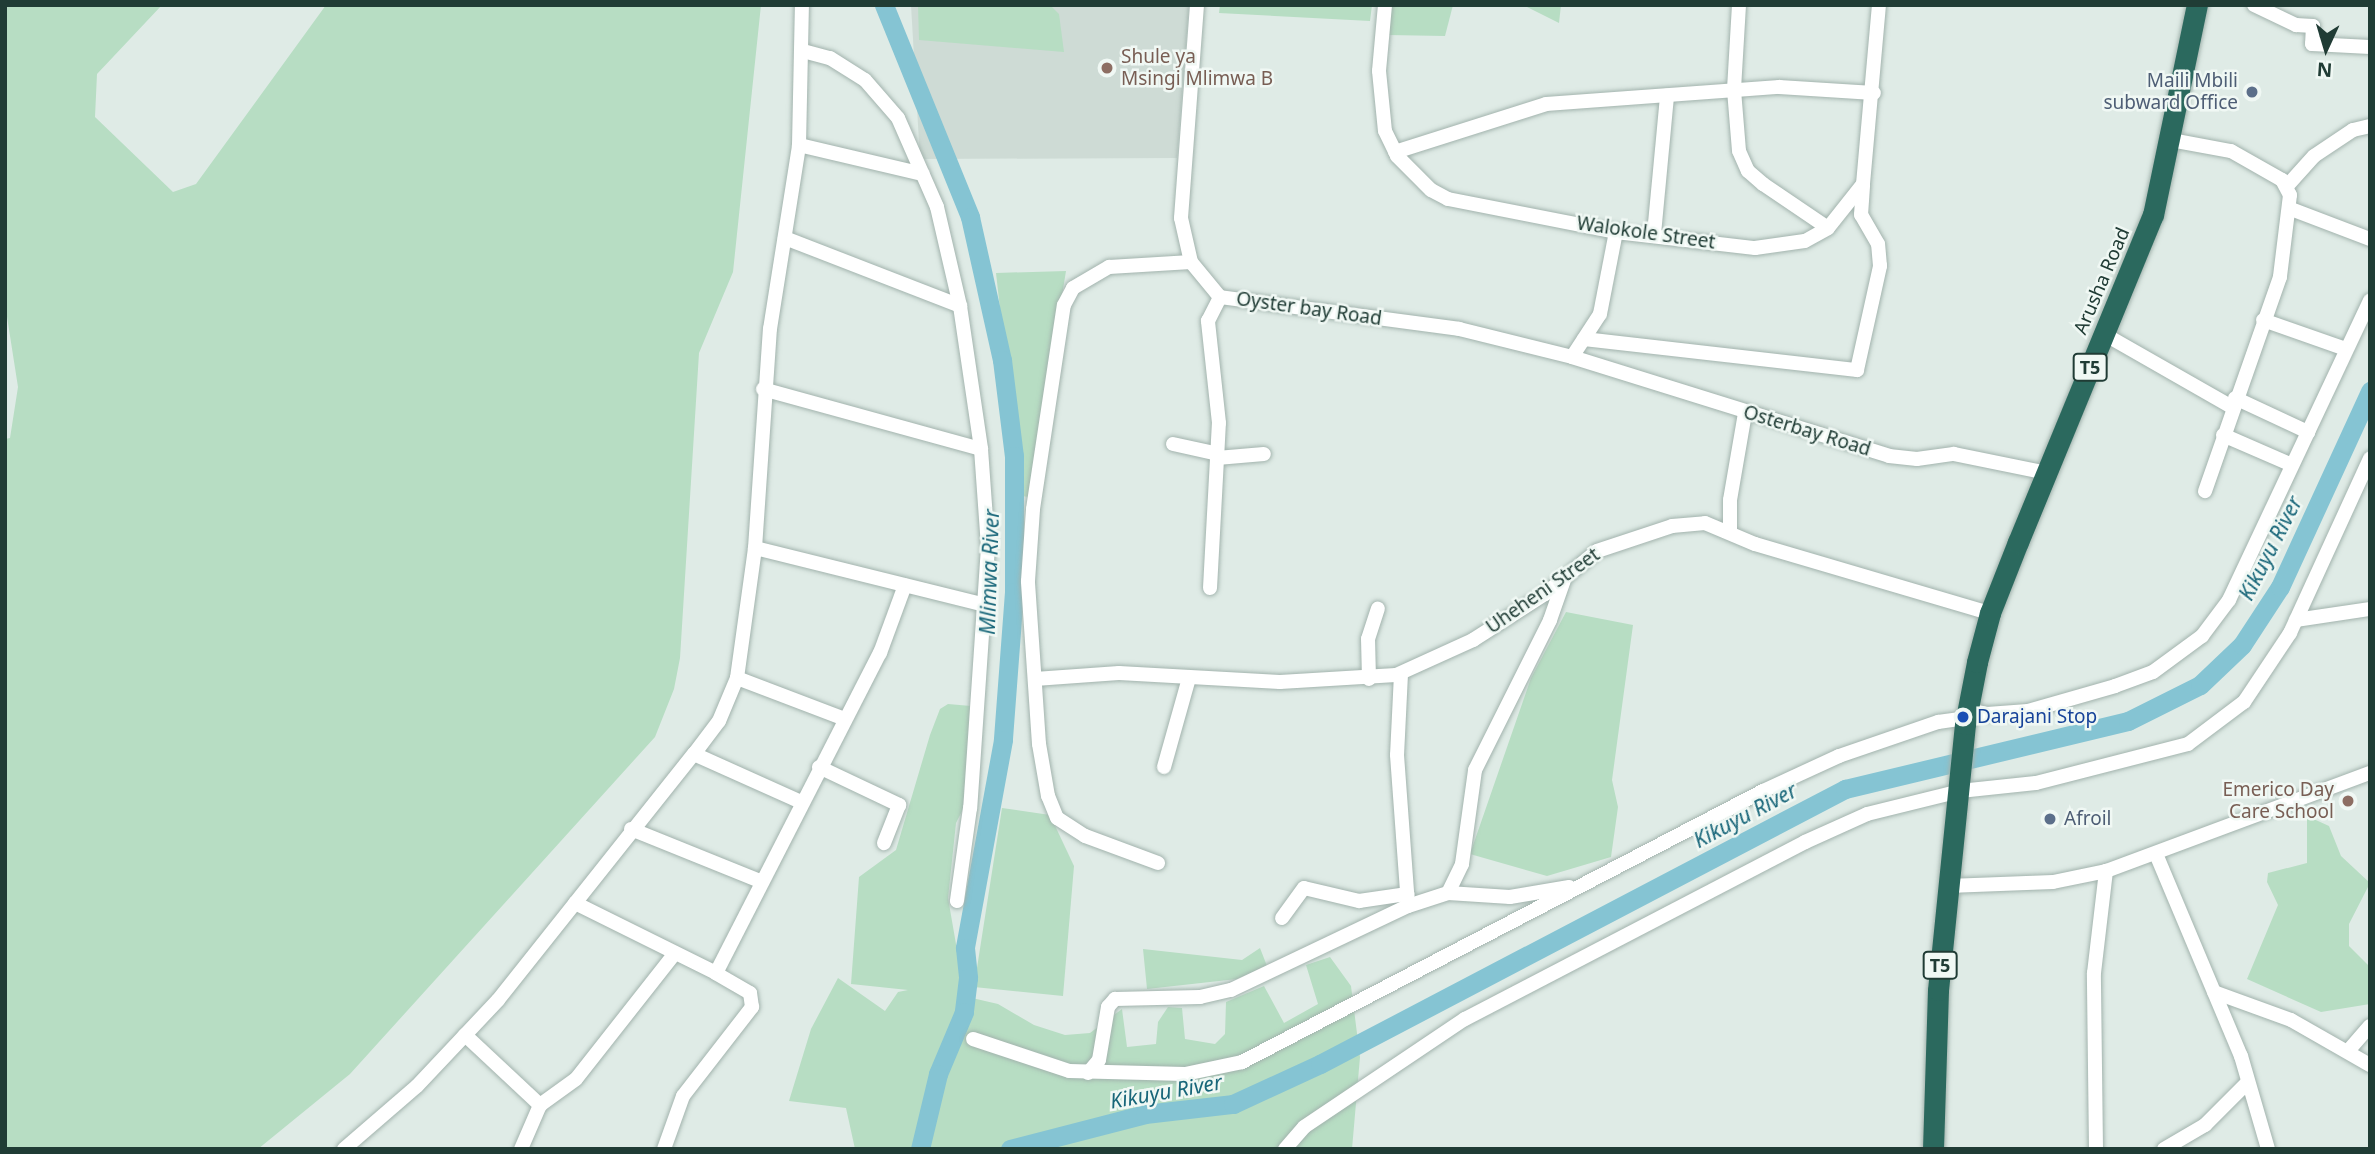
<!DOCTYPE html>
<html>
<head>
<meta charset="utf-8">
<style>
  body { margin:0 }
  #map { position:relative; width:2375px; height:1154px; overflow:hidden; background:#dfebe6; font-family:"Noto Sans",sans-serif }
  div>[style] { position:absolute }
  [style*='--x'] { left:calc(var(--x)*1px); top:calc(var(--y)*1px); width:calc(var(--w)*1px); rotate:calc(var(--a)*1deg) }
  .built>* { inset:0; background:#cedbd5 }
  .green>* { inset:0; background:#b7ddc3 }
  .river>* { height:19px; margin:-9.5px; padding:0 9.5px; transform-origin:9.5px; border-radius:9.5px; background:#85c4d3 }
  .roads { filter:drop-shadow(0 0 2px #a2b3ad) drop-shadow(0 0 2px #a2b3ad) }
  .minor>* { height:14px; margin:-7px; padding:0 7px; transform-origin:7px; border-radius:7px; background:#fff }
  .highway>* { height:21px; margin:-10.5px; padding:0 10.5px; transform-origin:10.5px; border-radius:10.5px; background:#2b695e }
  .dots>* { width:19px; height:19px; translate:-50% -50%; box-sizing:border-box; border:4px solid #f0f8f4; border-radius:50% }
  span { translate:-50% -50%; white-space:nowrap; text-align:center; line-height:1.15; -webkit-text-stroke:5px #f0f8f4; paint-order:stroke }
  .shield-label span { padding:2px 5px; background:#f0f8f4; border:2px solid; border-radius:5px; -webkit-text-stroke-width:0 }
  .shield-label { font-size:18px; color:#203c35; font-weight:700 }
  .education-label { font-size:19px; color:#785e54 }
  .left { translate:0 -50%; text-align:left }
  .right { translate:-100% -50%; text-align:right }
  .service-label { font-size:19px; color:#4e5e75 }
  .street-label { font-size:19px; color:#203c35 }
  .transit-label { font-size:19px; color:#164399 }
  .water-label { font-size:21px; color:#186679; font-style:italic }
  .frame { position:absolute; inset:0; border:7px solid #203c35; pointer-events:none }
  .north { position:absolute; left:2291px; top:14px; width:70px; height:70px; -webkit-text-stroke:5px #f0f8f4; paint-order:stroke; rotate:184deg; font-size:19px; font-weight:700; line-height:28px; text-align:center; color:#203c35 }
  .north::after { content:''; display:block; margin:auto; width:24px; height:32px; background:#203c35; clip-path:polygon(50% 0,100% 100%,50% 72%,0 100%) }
</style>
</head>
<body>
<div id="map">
  <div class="built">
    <div style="clip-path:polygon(911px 5px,1189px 5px,1177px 158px,920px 159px)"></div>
  </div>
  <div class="green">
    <div style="clip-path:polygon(5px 5px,162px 5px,97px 74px,95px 117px,173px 192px,196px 184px,326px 5px,761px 5px,733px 272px,699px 353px,680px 658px,674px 689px,655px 737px,350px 1074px,258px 1149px,5px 1149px,5px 439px,10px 438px,18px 387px,5px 304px)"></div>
    <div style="clip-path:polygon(918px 5px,1050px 5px,1059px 14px,1064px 52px,919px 40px)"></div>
    <div style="clip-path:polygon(1220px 5px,1372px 5px,1370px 21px,1219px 13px)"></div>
    <div style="clip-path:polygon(1391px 5px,1453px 5px,1445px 36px,1388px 35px)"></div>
    <div style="clip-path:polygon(1523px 5px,1561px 5px,1559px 23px)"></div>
    <div style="clip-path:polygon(1066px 271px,1029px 497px,1021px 496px,996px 273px)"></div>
    <div style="clip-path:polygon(1566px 612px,1633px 625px,1612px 780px,1618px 807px,1611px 857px,1547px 876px,1470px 854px,1531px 678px)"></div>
    <div style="clip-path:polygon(948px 704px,971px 706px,963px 809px,956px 823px,948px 898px,960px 967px,959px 995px,998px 1004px,1034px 1025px,1065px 1035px,1090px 1033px,1122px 1009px,1127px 1047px,1156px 1044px,1158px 1022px,1168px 1007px,1182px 1008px,1185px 1039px,1215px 1044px,1225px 1034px,1226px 1002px,1264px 986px,1284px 1023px,1318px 1004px,1306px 965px,1330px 957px,1351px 986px,1360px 1057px,1352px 1149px,855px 1149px,846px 1108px,789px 1101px,811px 1029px,838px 978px,885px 1011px,898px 992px,908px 990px,851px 984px,859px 877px,896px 850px,930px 735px,940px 709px)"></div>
    <div style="clip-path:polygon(1002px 808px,1050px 815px,1074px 866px,1063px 996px,974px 987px)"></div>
    <div style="clip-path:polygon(2307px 816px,2329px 826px,2341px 856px,2370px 883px,2349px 924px,2349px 946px,2370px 967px,2370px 1004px,2321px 1012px,2247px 979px,2278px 905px,2267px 882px,2268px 873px,2307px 863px)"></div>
    <div style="clip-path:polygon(1260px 948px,1267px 966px,1237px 979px,1147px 989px,1143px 949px,1242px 960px)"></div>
  </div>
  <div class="river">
    <div style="--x:884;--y:5;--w:229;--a:67.9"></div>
    <div style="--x:970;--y:217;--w:147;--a:77.4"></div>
    <div style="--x:1002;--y:360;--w:97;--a:82.9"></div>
    <div style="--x:1014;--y:456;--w:136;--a:90"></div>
    <div style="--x:1014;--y:592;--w:148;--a:94.3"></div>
    <div style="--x:1003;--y:740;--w:211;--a:100.4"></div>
    <div style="--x:965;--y:948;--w:30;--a:84"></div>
    <div style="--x:968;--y:978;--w:34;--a:97"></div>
    <div style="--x:964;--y:1012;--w:67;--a:112.8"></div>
    <div style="--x:938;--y:1074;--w:77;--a:103.5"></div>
    <div style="--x:1010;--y:1149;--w:139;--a:-14.5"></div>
    <div style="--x:1145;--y:1114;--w:89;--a:-6.5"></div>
    <div style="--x:1233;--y:1104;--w:96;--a:-24.7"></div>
    <div style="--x:1320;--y:1064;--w:593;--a:-27.65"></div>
    <div style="--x:1845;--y:789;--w:291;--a:-13.5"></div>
    <div style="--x:2128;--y:721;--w:80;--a:-26.6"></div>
    <div style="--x:2200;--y:685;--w:58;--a:-43.6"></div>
    <div style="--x:2242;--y:645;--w:69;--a:-56.8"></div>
    <div style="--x:2280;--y:587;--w:216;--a:-65.3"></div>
  </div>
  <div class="roads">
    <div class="minor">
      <div style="--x:1197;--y:5;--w:214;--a:94.3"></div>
      <div style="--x:1181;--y:218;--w:45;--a:77.2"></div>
      <div style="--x:1191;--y:262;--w:45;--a:50.4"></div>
      <div style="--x:1220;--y:297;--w:241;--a:7.6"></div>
      <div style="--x:1459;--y:329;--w:116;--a:13.9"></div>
      <div style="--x:1572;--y:357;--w:332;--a:17.3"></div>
      <div style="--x:1889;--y:456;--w:28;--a:6"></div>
      <div style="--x:1917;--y:459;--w:37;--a:-8"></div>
      <div style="--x:1954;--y:454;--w:95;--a:11.5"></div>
      <div style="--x:1385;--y:5;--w:66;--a:95.2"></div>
      <div style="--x:1379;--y:71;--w:60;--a:84.3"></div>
      <div style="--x:1385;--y:131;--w:28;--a:64"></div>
      <div style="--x:1397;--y:156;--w:48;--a:45"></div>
      <div style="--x:1431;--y:190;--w:19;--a:28"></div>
      <div style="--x:1448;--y:199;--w:171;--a:11.1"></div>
      <div style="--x:1616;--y:232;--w:140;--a:6.6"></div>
      <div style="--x:1755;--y:248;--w:50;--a:-8"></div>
      <div style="--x:1805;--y:241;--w:26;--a:-29"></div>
      <div style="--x:1828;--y:228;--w:56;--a:-51.5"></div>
      <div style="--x:1863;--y:184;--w:180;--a:-84.9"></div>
      <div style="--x:1739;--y:5;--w:85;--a:93.4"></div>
      <div style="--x:1734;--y:90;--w:61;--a:85.3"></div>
      <div style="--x:1739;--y:151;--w:22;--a:66"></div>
      <div style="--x:1748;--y:171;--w:20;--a:41"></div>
      <div style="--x:1763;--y:184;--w:78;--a:34.1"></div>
      <div style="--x:2254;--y:5;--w:47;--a:25.5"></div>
      <div style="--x:2296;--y:25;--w:17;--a:3"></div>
      <div style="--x:2313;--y:26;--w:18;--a:93"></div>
      <div style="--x:2312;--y:44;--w:58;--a:3"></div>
      <div style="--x:803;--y:51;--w:28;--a:15"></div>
      <div style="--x:830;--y:58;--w:41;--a:32.2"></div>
      <div style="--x:865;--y:80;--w:50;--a:49"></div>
      <div style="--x:898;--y:118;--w:97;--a:66.3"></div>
      <div style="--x:937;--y:207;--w:102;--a:76.9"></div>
      <div style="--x:960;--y:306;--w:145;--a:81.6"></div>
      <div style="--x:981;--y:449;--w:98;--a:85.9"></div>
      <div style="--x:988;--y:547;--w:262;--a:93.9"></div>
      <div style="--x:970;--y:808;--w:94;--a:98"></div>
      <div style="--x:2171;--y:140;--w:61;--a:10.4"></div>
      <div style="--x:2231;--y:151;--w:59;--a:29.6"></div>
      <div style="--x:2282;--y:180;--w:17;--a:62"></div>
      <div style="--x:2290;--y:195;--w:83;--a:97"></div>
      <div style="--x:2280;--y:277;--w:227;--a:109.3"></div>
      <div style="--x:799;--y:145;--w:127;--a:13.2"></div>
      <div style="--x:1395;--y:152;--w:158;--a:-17.6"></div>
      <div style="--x:1546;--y:104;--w:234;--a:-4.2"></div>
      <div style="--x:1779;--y:87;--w:95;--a:3.6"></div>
      <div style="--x:2287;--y:186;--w:40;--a:-48"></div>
      <div style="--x:2314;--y:156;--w:47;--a:-33.7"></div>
      <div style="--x:2353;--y:130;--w:17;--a:-13"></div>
      <div style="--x:2291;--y:209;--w:85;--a:20.8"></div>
      <div style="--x:1654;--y:234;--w:139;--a:-84.6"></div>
      <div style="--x:785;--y:238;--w:188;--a:21.2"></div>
      <div style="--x:2263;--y:320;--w:88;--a:19.3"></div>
      <div style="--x:2104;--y:334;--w:147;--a:29.7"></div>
      <div style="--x:1584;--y:339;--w:275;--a:6.5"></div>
      <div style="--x:1857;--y:370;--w:107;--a:-77.5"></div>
      <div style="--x:1880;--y:266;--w:22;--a:-95"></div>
      <div style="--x:1878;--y:244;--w:34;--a:-120"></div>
      <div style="--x:1861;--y:215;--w:30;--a:-86"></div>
      <div style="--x:1572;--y:357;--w:51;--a:-56.9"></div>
      <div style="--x:1600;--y:314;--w:84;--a:-79"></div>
      <div style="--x:763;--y:389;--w:226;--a:15.4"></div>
      <div style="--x:2235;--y:398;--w:81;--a:25"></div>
      <div style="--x:2223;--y:435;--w:75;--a:23.5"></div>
      <div style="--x:1173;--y:444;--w:46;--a:12.5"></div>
      <div style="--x:1217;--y:458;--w:47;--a:-4.9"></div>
      <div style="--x:1730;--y:531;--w:31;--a:-90"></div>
      <div style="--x:1730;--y:500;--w:88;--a:-80.2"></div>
      <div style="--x:755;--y:548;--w:237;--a:13.9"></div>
      <div style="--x:1210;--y:588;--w:165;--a:-86.9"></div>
      <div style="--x:1219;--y:423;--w:103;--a:-96.2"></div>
      <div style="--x:1208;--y:321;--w:27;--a:-63"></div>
      <div style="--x:2296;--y:620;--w:75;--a:-8.5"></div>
      <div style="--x:1401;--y:674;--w:81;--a:92.8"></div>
      <div style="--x:1397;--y:755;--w:151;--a:85.8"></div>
      <div style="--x:737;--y:678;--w:116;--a:20.8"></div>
      <div style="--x:1035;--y:679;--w:84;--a:-4.1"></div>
      <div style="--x:1119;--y:673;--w:161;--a:3.2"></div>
      <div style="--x:1280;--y:682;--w:116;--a:-3.5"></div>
      <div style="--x:1396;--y:675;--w:85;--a:-24.4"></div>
      <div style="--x:1473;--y:640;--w:85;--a:-32.6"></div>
      <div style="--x:1545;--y:594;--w:67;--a:-39.6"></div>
      <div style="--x:1597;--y:551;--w:79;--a:-18.4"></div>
      <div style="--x:1672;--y:526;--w:33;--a:-5"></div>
      <div style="--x:1705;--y:523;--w:54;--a:22.8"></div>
      <div style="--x:1755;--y:544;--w:245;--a:16.4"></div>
      <div style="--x:1369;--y:679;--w:40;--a:-91.4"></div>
      <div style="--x:1368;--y:639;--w:32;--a:-72"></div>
      <div style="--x:1968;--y:710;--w:19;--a:12"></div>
      <div style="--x:1987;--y:714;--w:41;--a:-4.2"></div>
      <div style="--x:2028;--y:711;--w:91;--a:-16"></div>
      <div style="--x:2115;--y:686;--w:40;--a:-20.2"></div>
      <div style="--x:2153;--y:672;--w:61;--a:-36.3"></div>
      <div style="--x:2202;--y:636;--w:45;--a:-53.1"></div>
      <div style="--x:2229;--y:600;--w:331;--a:-64.8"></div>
      <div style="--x:694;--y:754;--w:117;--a:24.2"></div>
      <div style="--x:819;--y:767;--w:89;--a:25.4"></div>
      <div style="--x:899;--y:805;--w:41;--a:111.5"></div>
      <div style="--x:1164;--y:767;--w:92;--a:-74.3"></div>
      <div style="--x:631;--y:829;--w:139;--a:22"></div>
      <div style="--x:2156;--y:854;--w:219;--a:67.2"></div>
      <div style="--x:2241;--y:1056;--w:97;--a:73.8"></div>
      <div style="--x:1158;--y:863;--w:78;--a:-159.7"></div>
      <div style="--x:1085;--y:836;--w:33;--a:-147"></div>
      <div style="--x:1057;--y:818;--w:24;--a:-112"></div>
      <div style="--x:1048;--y:796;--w:53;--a:-99.8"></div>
      <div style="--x:1039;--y:744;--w:163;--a:-93.9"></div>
      <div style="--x:1028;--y:581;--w:72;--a:-86"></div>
      <div style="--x:1033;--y:509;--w:206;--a:-81.4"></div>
      <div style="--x:1064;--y:305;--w:19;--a:-62"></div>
      <div style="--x:1073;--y:288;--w:42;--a:-30.3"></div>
      <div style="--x:1109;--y:267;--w:82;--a:-3.5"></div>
      <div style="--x:1948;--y:886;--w:105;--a:-2.2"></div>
      <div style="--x:2053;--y:882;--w:54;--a:-11.7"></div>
      <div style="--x:2106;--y:871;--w:282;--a:-20.4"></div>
      <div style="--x:1448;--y:893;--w:32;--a:-64"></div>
      <div style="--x:1462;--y:864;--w:95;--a:-82.1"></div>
      <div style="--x:1475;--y:770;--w:168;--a:-63.4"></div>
      <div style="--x:1550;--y:620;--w:42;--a:-70.7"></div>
      <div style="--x:575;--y:903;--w:157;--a:26.4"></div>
      <div style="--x:716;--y:973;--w:360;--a:-62.9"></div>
      <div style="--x:880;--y:653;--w:72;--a:-69.8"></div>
      <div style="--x:1282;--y:918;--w:37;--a:-54"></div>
      <div style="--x:1304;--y:888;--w:57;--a:13.3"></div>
      <div style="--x:1359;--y:901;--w:49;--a:-8.3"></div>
      <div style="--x:2214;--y:992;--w:82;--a:20"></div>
      <div style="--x:2291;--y:1020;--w:91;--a:29.7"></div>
      <div style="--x:465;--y:1035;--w:103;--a:43"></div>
      <div style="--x:973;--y:1039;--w:101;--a:18.4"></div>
      <div style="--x:1069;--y:1071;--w:116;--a:1.5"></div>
      <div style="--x:1185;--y:1074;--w:58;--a:-11.9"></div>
      <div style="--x:1242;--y:1062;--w:587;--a:-27.48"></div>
      <div style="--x:1763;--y:791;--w:84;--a:-24.7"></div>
      <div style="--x:1839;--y:756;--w:105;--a:-19"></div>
      <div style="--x:1938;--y:722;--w:28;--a:-8"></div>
      <div style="--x:2348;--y:1051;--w:33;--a:-49"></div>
      <div style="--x:1088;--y:1073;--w:17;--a:-50"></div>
      <div style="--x:1099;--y:1060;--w:54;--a:-80.4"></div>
      <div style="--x:1108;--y:1007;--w:11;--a:-49"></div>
      <div style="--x:1115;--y:999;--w:85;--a:-1.3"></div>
      <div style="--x:1200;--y:997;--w:32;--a:-13"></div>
      <div style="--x:1231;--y:990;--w:196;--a:-25.4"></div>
      <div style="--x:1408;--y:906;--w:42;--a:-18"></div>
      <div style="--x:1448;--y:893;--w:62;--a:3.7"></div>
      <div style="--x:1510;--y:897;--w:60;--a:-9.6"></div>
      <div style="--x:344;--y:1149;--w:96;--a:-40.8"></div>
      <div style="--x:417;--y:1086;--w:118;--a:-46.7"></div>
      <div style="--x:498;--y:1000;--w:315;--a:-51.5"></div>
      <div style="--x:694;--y:754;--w:41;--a:-52.9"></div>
      <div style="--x:719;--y:721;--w:47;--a:-67.3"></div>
      <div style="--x:737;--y:678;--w:131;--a:-82.1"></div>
      <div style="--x:755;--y:548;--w:220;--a:-86.1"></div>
      <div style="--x:770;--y:329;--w:186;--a:-81"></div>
      <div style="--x:799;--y:145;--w:140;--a:-88.8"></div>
      <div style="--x:521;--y:1149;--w:48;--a:-66.6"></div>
      <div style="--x:540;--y:1105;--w:44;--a:-35.8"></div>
      <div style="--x:576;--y:1079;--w:160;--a:-51.8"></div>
      <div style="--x:664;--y:1149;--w:56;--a:-70.3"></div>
      <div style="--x:683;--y:1096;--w:113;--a:-52.2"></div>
      <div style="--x:752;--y:1007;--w:14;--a:-98"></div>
      <div style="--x:750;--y:993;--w:39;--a:-150"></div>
      <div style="--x:1285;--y:1149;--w:29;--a:-49"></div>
      <div style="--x:1304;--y:1127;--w:194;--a:-33.9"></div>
      <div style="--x:1465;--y:1019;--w:383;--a:-27.5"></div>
      <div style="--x:1805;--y:842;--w:68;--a:-24.3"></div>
      <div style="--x:1867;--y:814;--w:96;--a:-13.9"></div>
      <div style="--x:1960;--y:791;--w:76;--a:-6"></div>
      <div style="--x:2036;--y:783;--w:157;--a:-14.4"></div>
      <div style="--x:2188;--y:744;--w:70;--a:-36.9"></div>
      <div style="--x:2244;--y:702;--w:83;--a:-56.3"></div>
      <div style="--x:2290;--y:633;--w:192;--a:-65.4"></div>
      <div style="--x:2096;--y:1149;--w:176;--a:-90.7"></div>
      <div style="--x:2094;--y:973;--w:103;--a:-83.3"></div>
      <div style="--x:2164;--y:1149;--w:48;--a:-30.3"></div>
      <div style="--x:2205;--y:1125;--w:59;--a:-45"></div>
    </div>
    <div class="highway">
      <div style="--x:1933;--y:1149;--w:159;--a:-88.2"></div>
      <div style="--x:1938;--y:990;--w:267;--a:-84.2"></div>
      <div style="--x:1965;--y:724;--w:63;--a:-79"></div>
      <div style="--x:1977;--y:662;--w:51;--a:-75.1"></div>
      <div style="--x:1990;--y:613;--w:76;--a:-68.5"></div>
      <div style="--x:2018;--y:542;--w:354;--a:-67.6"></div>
      <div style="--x:2153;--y:215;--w:215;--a:-78.2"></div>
    </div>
  </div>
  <div class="dots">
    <div style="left:1107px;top:68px;background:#8d6e63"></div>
    <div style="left:2252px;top:92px;background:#5c6f8a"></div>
    <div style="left:1963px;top:717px;background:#1a4fb4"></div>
    <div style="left:2348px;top:801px;background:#8d6e63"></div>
    <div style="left:2050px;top:819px;background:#5c6f8a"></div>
  </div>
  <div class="shield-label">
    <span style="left:2090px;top:367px">T5</span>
    <span style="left:1940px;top:965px">T5</span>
  </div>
  <div class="education-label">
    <span class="left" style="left:1121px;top:68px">Shule ya<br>Msingi Mlimwa B</span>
    <span class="right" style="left:2334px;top:801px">Emerico Day<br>Care School</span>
  </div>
  <div class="service-label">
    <span class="right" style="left:2238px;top:92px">Maili Mbili<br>subward Office</span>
    <span class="left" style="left:2064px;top:819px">Afroil</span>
  </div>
  <div class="street-label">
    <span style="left:1646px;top:233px;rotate:8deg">Walokole Street</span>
    <span style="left:2102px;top:281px;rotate:-67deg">Arusha Road</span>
    <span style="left:1309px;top:309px;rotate:8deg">Oyster bay Road</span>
    <span style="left:1807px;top:431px;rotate:17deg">Osterbay Road</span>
    <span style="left:1543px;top:591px;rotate:-35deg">Uheheni Street</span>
  </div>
  <div class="transit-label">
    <span class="left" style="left:1977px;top:717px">Darajani Stop</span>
  </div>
  <div class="water-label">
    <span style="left:2270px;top:548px;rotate:-63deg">Kikuyu River</span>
    <span style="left:989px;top:572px;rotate:-88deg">Mlimwa River</span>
    <span style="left:1745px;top:815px;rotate:-28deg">Kikuyu River</span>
    <span style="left:1166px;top:1091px;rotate:-10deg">Kikuyu River</span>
  </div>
  <div class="frame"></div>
  <div class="north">N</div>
</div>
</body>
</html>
